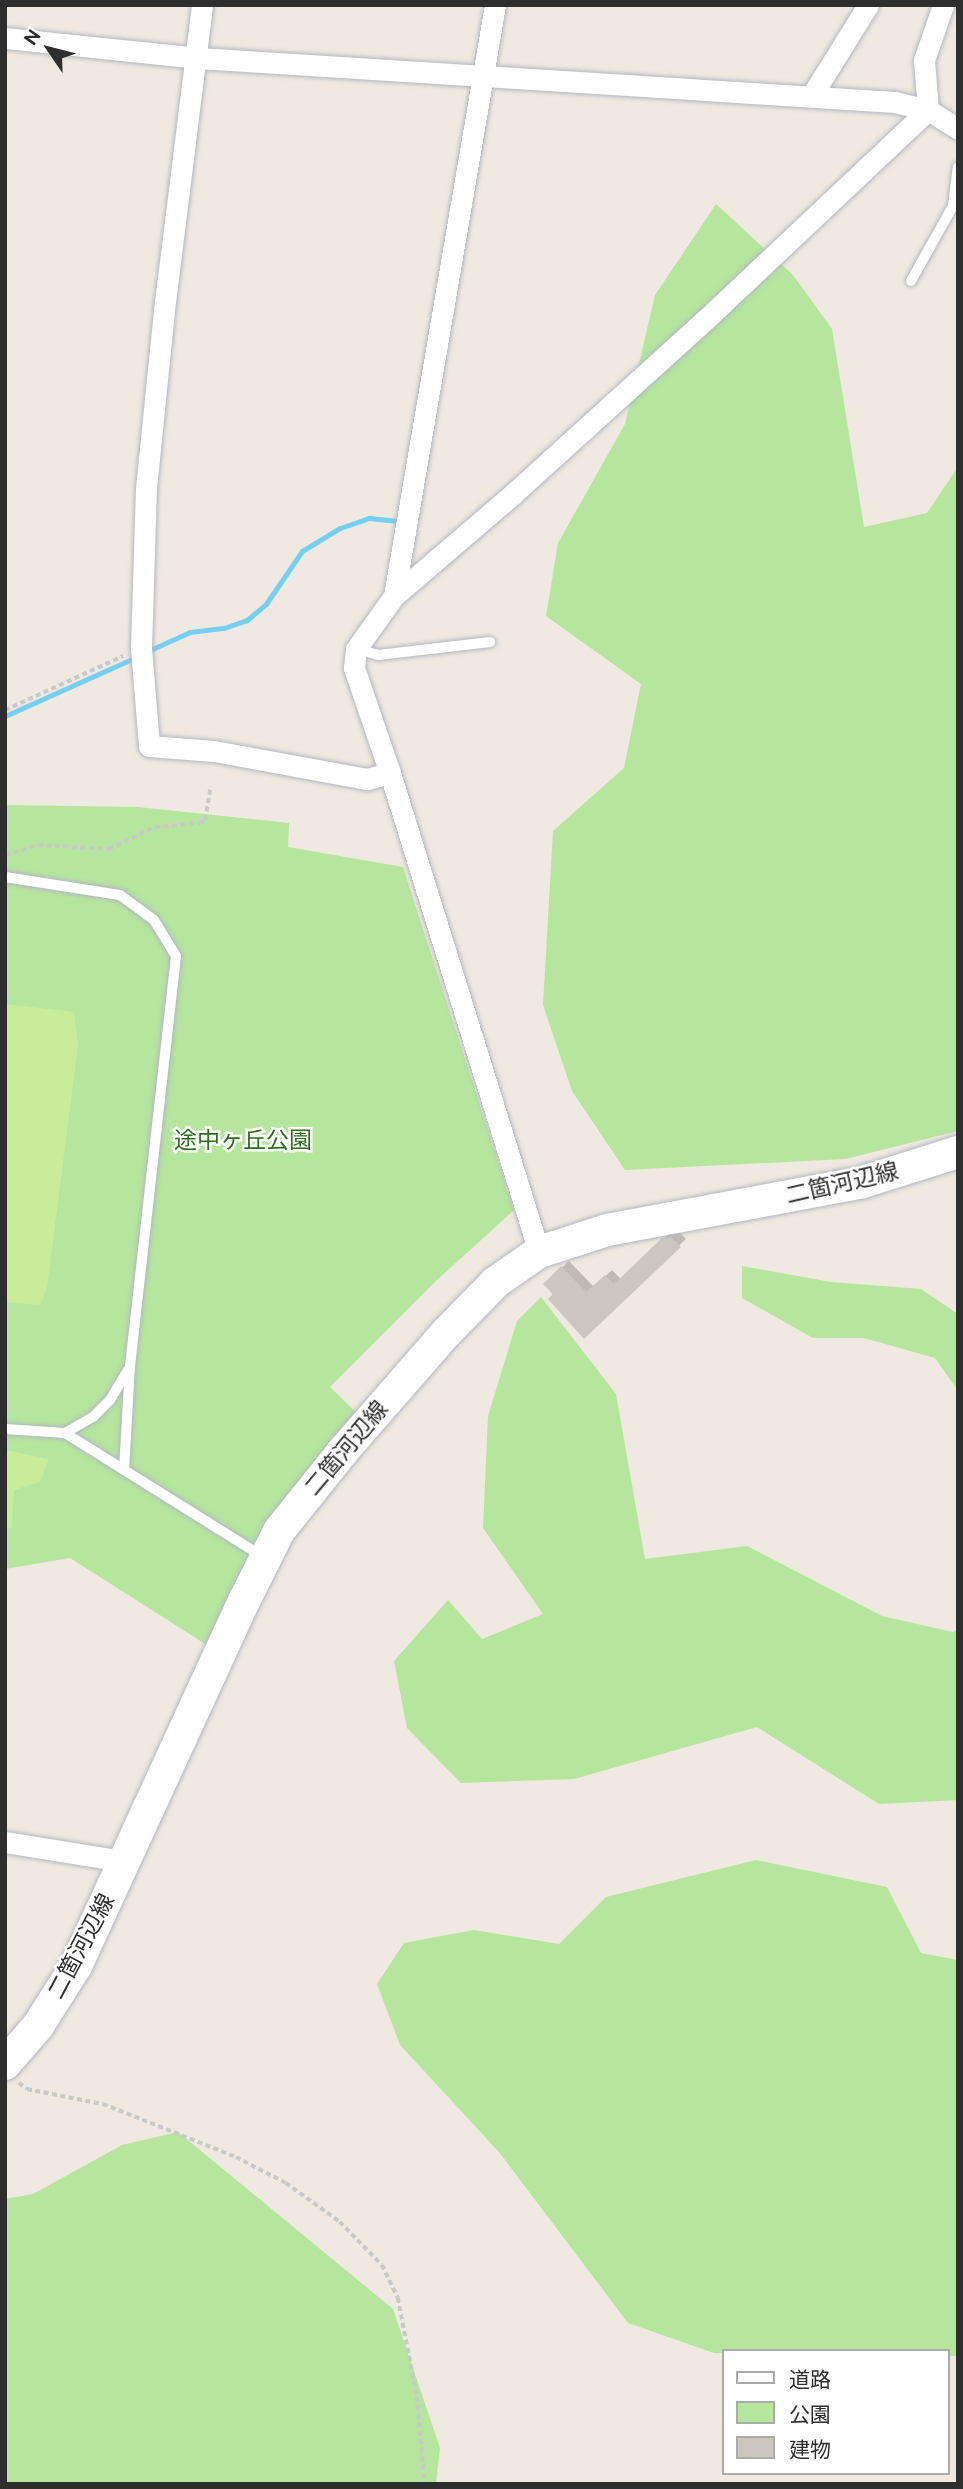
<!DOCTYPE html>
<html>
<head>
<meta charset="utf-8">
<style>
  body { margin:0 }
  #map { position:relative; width:963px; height:2489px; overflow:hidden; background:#efe9e1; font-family:Ubuntu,"Noto Sans JP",sans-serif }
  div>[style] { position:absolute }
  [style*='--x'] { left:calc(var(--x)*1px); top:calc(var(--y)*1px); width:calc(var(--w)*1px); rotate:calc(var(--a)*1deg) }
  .green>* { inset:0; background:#b6e59e }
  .pitch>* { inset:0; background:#c9ec9a }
  .shadow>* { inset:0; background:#0003 }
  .stream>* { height:5px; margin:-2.5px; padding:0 2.5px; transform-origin:2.5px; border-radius:2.5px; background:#75cff0 }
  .building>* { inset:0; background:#cbc7bf }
  .path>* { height:3.5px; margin-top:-1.75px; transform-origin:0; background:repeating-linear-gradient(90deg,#c9c9c9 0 5px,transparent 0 8.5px) }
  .roads { filter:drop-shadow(0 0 2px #b4b7c1) drop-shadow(0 0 2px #b4b7c1) }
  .lane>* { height:10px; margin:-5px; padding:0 5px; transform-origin:5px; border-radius:5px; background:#fff }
  .street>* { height:21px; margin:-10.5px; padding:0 10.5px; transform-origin:10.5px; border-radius:10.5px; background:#fff }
  .secondary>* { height:32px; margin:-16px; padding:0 16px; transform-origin:16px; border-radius:16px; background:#fff }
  span { translate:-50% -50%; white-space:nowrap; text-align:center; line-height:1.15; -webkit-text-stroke:5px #fff; paint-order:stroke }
  .park-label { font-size:23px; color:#2c6e1b }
  .street-label { font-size:23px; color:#2e2e2e }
  .frame { position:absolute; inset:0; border:7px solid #2e2e2e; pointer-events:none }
  .legend { position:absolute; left:722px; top:2349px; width:228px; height:126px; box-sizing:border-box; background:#fff; border:2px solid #ababab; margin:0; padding:9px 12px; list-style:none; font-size:21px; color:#2e2e2e }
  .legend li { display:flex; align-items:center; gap:14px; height:35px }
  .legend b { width:35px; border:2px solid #ababab }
  .north { position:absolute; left:14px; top:14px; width:70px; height:70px; -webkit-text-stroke:5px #fff; paint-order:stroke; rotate:305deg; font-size:19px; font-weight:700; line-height:28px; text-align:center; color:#2e2e2e }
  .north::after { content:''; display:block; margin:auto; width:24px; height:32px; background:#2e2e2e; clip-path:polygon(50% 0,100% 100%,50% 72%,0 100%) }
</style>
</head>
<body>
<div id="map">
  <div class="green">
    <div style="clip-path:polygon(716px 204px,793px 275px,832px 329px,864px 527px,927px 513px,958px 467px,958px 1131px,845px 1159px,625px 1170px,572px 1091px,543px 1005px,553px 831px,624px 768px,641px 684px,546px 616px,558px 543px,625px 424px,655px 295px)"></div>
    <div style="clip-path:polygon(5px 805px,138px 807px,289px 823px,288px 847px,403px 867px,514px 1210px,437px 1280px,330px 1387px,359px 1415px,210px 1647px,70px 1558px,5px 1569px)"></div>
    <div style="clip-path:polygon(742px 1266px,831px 1282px,921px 1289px,958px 1314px,958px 1391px,935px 1358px,864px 1338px,813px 1338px,742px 1298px)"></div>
    <div style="clip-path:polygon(541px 1297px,616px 1394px,645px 1559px,747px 1546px,882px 1616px,953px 1632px,958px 1630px,958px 1800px,879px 1804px,757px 1727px,574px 1779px,461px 1783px,407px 1728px,394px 1661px,448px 1600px,482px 1639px,543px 1614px,483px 1528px,488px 1416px,517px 1321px)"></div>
    <div style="clip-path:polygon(756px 1860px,887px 1887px,921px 1953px,958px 1960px,958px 2356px,947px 2356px,947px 2351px,714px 2353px,628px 2323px,499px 2152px,400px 2045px,377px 1984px,404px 1943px,474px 1930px,559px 1944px,606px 1897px)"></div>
    <div style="clip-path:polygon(178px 2132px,393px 2309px,440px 2448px,436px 2484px,5px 2484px,5px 2199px,33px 2194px,122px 2145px)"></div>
  </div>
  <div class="pitch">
    <div style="clip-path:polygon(5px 1004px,74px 1012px,78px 1045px,47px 1288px,40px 1305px,5px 1302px)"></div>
    <div style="clip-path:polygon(5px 1450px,49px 1459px,40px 1482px,14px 1490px,12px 1528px,5px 1529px)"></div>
  </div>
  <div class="shadow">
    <div style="clip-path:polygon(678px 1231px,686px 1239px,584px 1336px,545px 1284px,569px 1261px,594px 1287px,612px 1270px,621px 1279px,671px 1232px)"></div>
  </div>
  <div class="stream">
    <div style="--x:148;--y:651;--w:46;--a:-24.3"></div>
    <div style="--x:190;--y:632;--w:34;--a:-7"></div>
    <div style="--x:224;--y:628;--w:24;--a:-19"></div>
    <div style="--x:247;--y:620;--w:25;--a:-40"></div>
    <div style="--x:266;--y:604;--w:64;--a:-55.8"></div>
    <div style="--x:302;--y:551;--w:44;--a:-31.2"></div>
    <div style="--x:340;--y:528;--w:31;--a:-19"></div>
    <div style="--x:369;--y:518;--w:31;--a:6"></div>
    <div style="--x:5;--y:716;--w:144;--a:-24.2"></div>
  </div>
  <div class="building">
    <div style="clip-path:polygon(671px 1237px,681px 1247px,584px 1339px,548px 1299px,553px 1294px,543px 1284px,561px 1266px,586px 1292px,605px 1275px,614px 1284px,662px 1238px)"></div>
  </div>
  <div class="path">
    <div style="--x:5;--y:710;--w:130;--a:-24.6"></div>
    <div style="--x:5;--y:855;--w:34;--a:-17"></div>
    <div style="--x:38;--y:845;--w:71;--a:3.2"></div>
    <div style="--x:109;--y:849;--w:51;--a:-25.6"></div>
    <div style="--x:155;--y:827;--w:45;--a:-5.1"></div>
    <div style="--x:200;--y:823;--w:6;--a:-31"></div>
    <div style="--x:205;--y:820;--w:33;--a:-81"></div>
    <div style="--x:19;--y:2083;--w:10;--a:37"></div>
    <div style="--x:27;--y:2089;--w:77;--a:11.2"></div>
    <div style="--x:103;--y:2104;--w:143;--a:21.7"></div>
    <div style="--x:236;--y:2157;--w:56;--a:27.5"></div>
    <div style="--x:286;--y:2183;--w:67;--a:35.8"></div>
    <div style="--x:340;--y:2222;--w:60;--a:45.7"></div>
    <div style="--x:382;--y:2265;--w:37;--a:64"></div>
    <div style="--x:398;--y:2298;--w:101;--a:79.1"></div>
    <div style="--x:417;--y:2397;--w:87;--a:84.7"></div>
  </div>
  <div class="roads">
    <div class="lane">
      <div style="--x:911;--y:281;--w:86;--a:-60.8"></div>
      <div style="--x:953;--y:206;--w:39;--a:-83"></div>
      <div style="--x:356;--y:649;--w:23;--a:15"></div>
      <div style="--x:378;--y:655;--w:113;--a:-6.6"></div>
      <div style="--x:5;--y:877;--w:116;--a:8.9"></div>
      <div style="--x:120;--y:895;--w:42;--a:36.3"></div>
      <div style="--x:154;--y:920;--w:42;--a:58.6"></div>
      <div style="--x:176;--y:956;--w:413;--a:96.4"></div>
      <div style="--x:130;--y:1366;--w:104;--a:93.3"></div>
      <div style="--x:5;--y:1429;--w:60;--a:3.8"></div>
      <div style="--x:65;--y:1433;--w:232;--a:32"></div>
      <div style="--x:65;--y:1433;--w:32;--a:-30"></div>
      <div style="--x:93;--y:1417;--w:24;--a:-45"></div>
      <div style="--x:110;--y:1400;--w:35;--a:-59"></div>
    </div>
    <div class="street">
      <div style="--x:202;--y:5;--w:298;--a:97.1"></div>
      <div style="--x:165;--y:301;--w:188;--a:95.8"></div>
      <div style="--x:146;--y:488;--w:160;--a:91.8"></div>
      <div style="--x:141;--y:648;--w:98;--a:85.3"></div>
      <div style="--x:149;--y:746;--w:65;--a:4.4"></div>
      <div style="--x:214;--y:751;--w:156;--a:10.4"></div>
      <div style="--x:367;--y:779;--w:24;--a:-15"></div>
      <div style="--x:5;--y:38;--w:194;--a:5.9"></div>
      <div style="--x:198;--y:58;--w:698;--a:3.61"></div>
      <div style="--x:895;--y:102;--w:34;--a:14"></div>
      <div style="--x:928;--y:110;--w:36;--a:32"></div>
      <div style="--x:812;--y:95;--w:106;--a:-58.1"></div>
      <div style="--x:928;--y:110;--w:50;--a:-94.6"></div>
      <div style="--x:924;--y:60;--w:58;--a:-70.9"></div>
      <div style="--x:394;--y:596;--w:600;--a:-80.3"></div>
      <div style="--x:539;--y:1252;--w:502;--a:-107.28"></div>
      <div style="--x:390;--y:773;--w:111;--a:-108.9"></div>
      <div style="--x:354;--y:668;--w:19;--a:-84"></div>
      <div style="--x:356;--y:649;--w:65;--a:-54.4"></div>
      <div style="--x:394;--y:596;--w:157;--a:-40.6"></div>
      <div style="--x:513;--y:494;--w:258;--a:-42.2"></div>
      <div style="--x:704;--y:321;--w:308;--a:-43.3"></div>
      <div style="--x:5;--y:1842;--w:121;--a:9.1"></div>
    </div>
    <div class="secondary">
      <div style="--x:5;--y:2064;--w:50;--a:-49"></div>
      <div style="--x:38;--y:2026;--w:71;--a:-57.7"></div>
      <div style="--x:76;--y:1966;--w:402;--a:-65.3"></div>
      <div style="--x:244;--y:1601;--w:78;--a:-63.4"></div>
      <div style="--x:279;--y:1531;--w:102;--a:-51.3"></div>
      <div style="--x:343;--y:1451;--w:157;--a:-48.9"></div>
      <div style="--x:446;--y:1333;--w:71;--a:-45.6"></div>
      <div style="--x:496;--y:1282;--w:52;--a:-34.9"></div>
      <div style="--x:539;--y:1252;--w:71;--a:-17.9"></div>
      <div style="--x:607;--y:1230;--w:260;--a:-10.6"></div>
      <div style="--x:863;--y:1182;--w:100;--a:-17.5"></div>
    </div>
  </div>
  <div class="park-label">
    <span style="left:243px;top:1140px">途中ヶ丘公園</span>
  </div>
  <div class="street-label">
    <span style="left:842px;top:1183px;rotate:-13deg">二箇河辺線</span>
    <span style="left:346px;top:1448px;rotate:-50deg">二箇河辺線</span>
    <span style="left:81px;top:1946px;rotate:-62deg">二箇河辺線</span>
  </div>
  <div class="frame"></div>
  <ul class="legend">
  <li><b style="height:9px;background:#fff"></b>道路</li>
  <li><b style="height:19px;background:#b6e59e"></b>公園</li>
  <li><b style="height:19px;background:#cbc7bf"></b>建物</li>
  </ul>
  <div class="north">N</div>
</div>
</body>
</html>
